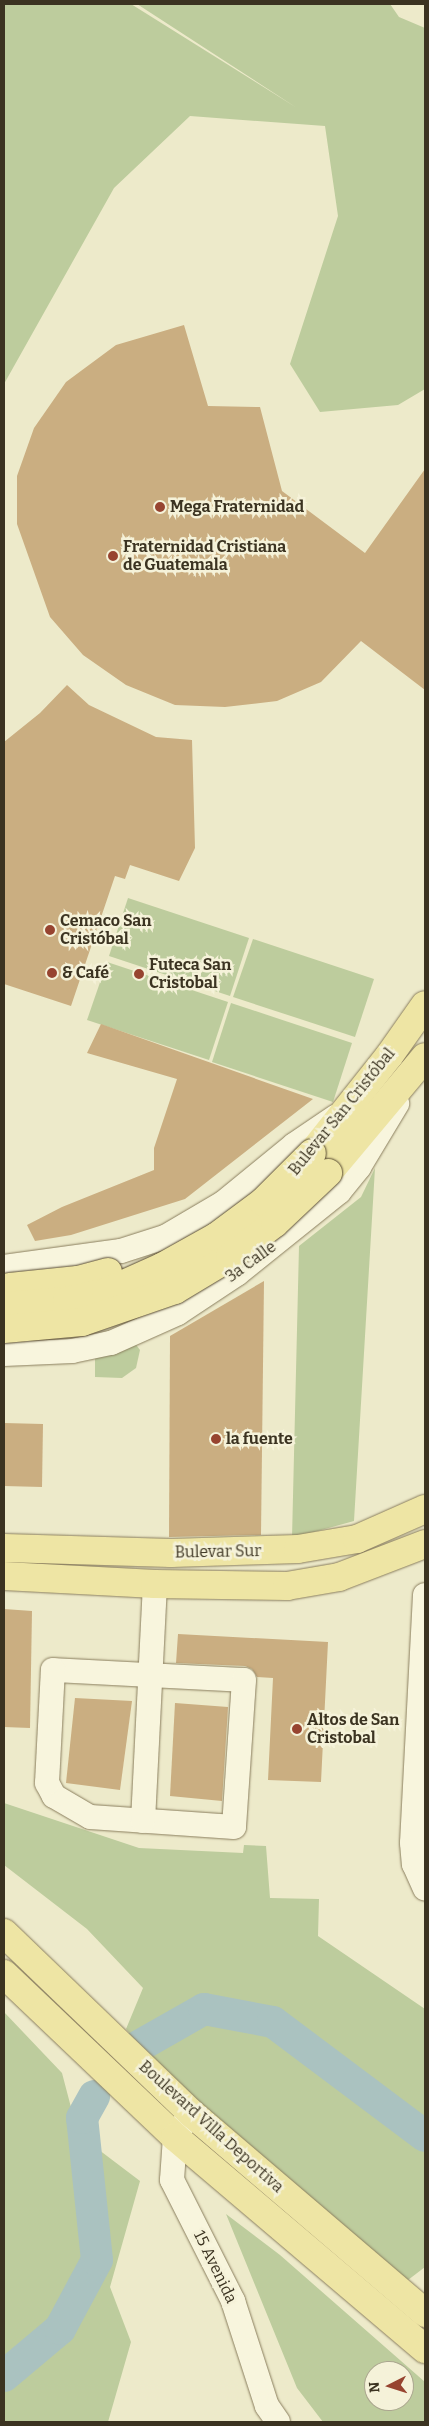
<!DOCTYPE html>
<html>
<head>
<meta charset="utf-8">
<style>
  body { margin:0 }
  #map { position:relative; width:429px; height:2426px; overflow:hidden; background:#edeaca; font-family:Bitter,serif }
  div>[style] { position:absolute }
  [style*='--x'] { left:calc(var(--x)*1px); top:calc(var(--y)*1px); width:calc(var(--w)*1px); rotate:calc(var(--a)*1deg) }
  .green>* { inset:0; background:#bdcc9d }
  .river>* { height:32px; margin:-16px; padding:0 16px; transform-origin:16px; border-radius:16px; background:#aac2c0 }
  .building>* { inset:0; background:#caae81 }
  .roads { filter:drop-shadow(0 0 1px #8a7e5e) drop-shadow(0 0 1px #8a7e5e) }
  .minor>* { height:24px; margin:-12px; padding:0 12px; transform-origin:12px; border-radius:12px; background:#f8f5dd }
  .major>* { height:28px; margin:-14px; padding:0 14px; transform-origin:14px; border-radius:14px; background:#eee5a4 }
  .bridges { filter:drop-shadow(0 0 1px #584b32) drop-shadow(0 0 1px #584b32) }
  .major-bridge>* { height:28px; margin:-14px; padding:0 14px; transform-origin:14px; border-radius:14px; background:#eee5a4 }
  .dots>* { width:14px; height:14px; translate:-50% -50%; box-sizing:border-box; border:2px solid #f5f2d9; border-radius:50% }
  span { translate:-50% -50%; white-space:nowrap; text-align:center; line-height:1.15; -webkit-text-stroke:5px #f5f2d9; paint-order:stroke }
  .poi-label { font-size:16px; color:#3b3321; font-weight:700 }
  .left { translate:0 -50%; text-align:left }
  .street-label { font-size:16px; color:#3b3321 }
  .frame { position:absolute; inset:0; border:5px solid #3b3321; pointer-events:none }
  .north { position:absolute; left:364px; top:2361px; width:50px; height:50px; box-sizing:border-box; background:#f5f2d9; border:1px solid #aba68f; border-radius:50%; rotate:265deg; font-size:14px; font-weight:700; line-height:20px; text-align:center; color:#3b3321 }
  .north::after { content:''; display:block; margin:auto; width:18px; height:22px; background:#974430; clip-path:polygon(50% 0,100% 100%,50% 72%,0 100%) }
</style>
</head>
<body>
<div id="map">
  <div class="green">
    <div style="clip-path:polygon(4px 4px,131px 4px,297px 108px,137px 4px,390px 4px,399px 17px,425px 28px,425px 389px,398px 405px,320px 412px,290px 364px,338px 216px,325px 126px,190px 116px,114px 188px,4px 384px)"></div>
    <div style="clip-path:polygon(128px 898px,249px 938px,230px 996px,109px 956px)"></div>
    <div style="clip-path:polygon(253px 939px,374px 979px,355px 1037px,233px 997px)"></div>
    <div style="clip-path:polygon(107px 962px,228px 1002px,209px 1060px,87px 1020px)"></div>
    <div style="clip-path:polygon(231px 1003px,352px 1043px,333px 1102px,212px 1062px)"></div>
    <div style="clip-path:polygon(375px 1168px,354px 1521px,292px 1538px,299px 1246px,361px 1197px)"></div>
    <div style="clip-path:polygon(134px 1342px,140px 1350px,136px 1368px,122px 1378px,95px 1377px,95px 1351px)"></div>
    <div style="clip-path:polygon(4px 1803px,139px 1848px,243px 1853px,244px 1845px,266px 1846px,270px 1898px,319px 1899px,318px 1936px,425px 2009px,425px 2267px,408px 2280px,171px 2080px,126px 2029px,143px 1988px,87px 1929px,4px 1865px)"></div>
    <div style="clip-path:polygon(4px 2012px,62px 2073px,78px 2134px,140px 2181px,110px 2287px,131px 2342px,108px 2422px,4px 2422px)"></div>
    <div style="clip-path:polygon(evenodd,226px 2214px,280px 2255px,425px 2382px,425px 2422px,323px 2422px,297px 2388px,226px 2214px,374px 2371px,404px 2371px,404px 2401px,374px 2401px,374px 2371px)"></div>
  </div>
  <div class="river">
    <div style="--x:139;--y:2046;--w:75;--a:-29.6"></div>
    <div style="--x:204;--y:2009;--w:70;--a:10.7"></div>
    <div style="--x:273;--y:2022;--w:190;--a:36.9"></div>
    <div style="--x:4;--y:2376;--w:73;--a:-40"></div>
    <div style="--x:60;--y:2329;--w:78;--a:-61.8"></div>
    <div style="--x:97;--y:2260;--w:143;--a:-96"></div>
    <div style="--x:82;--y:2118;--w:25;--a:-61"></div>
  </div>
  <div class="building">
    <div style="clip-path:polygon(184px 325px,208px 406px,260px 407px,282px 491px,365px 553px,425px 469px,425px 690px,361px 641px,321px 682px,277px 701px,225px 707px,175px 705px,126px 685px,83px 655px,50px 617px,17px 524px,17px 476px,34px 428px,66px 382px,116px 345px)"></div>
    <div style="clip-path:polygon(67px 685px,89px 705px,156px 737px,192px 740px,195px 848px,179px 881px,130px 865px,125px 879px,115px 876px,71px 1006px,4px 984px,4px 742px,40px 713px)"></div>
    <div style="clip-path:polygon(101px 1024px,313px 1099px,185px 1199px,71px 1235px,35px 1241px,27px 1225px,62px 1207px,154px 1170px,154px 1148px,177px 1079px,87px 1053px)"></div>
    <div style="clip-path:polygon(264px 1281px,261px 1535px,169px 1537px,170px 1336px)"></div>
    <div style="clip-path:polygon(4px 1423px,43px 1424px,42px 1487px,4px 1486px)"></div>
    <div style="clip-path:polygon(4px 1609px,32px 1611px,30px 1728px,4px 1727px)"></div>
    <div style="clip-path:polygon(178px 1634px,328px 1642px,321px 1782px,268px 1780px,273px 1678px,257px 1677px,252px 1669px,245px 1666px,176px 1663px)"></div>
    <div style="clip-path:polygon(75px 1698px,132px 1701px,120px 1790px,66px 1783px)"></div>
    <div style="clip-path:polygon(175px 1703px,228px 1707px,222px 1801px,170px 1796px)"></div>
  </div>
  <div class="roads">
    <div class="minor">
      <div style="--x:4;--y:1267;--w:118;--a:-7.8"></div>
      <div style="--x:121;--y:1251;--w:46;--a:-17.7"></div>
      <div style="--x:165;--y:1237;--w:67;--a:-30.4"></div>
      <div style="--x:223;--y:1203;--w:92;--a:-39.2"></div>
      <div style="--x:294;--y:1145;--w:50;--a:-34.3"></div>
      <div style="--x:4;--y:1354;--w:68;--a:-2.5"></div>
      <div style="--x:72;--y:1351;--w:40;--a:-12"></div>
      <div style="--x:111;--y:1343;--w:73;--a:-24.1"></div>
      <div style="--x:178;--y:1313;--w:71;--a:-33.5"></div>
      <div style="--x:237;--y:1274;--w:131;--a:-38.8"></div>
      <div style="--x:339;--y:1192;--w:32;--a:-51"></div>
      <div style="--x:359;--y:1167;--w:74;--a:-58.9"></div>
      <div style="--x:425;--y:1595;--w:248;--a:93"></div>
      <div style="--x:412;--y:1843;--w:21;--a:85"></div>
      <div style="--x:414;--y:1864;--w:27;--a:66"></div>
      <div style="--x:53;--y:1670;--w:191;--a:3"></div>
      <div style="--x:244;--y:1680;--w:147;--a:93.9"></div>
      <div style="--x:234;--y:1827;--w:144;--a:-176"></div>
      <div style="--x:90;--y:1817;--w:42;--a:-149.7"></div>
      <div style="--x:54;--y:1796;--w:15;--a:-118"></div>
      <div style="--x:47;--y:1783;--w:113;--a:-87"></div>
      <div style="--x:143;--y:1821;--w:237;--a:-87.1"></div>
      <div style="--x:191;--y:2113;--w:29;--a:124"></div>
      <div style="--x:175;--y:2137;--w:43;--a:94"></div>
      <div style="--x:172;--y:2180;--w:136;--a:63.2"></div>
      <div style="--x:233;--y:2301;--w:110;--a:72.1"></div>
      <div style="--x:267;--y:2406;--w:19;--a:55"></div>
    </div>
    <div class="major">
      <div style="--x:312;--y:1153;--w:124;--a:-51.6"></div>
      <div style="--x:389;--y:1056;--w:62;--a:-54.8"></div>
      <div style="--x:328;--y:1173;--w:151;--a:-50.1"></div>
      <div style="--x:4;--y:1548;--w:167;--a:1.7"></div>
      <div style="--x:171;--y:1553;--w:127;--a:-1.8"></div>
      <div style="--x:298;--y:1549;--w:60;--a:-9.6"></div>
      <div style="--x:357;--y:1539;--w:74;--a:-23.8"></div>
      <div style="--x:4;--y:1576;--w:151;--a:3"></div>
      <div style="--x:155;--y:1584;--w:132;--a:0.9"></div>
      <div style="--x:287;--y:1586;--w:53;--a:-9.8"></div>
      <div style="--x:339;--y:1577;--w:92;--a:-21"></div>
      <div style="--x:4;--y:1933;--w:260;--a:43.9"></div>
      <div style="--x:191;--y:2113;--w:308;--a:40.5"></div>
      <div style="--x:4;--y:1974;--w:236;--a:43.6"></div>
      <div style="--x:175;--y:2137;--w:328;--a:40.3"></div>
    </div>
  </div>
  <div class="bridges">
    <div class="major-bridge">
      <div style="--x:10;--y:1287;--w:68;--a:-5.9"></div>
      <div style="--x:78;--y:1280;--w:31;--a:-15"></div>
      <div style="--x:4;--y:1306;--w:63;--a:-4.5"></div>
      <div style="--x:67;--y:1301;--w:40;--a:-13"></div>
      <div style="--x:106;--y:1292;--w:61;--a:-24.1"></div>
      <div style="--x:162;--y:1267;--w:62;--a:-29.1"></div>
      <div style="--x:216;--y:1237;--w:59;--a:-36.7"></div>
      <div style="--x:263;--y:1202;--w:69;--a:-45"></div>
      <div style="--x:4;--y:1329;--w:78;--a:-5.1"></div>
      <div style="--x:82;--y:1322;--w:98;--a:-19"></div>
      <div style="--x:175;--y:1290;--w:64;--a:-31"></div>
      <div style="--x:230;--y:1257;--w:56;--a:-37.1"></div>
      <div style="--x:275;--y:1223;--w:73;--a:-43.3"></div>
    </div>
  </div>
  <div class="dots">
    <div style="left:160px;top:507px;background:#974430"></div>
    <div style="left:113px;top:556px;background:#974430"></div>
    <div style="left:50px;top:930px;background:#974430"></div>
    <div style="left:52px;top:973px;background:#974430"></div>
    <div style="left:139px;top:974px;background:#974430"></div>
    <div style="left:216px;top:1439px;background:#974430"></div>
    <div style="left:297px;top:1729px;background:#974430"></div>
  </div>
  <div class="poi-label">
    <span class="left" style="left:170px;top:507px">Mega Fraternidad</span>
    <span class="left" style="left:123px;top:556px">Fraternidad Cristiana<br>de Guatemala</span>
    <span class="left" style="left:60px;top:930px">Cemaco San<br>Cristóbal</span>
    <span class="left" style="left:149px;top:974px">Futeca San<br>Cristobal</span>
    <span class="left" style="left:62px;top:973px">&amp; Café</span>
    <span class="left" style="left:226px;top:1439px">la fuente</span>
    <span class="left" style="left:307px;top:1729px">Altos de San<br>Cristobal</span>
  </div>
  <div class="street-label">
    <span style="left:342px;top:1112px;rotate:-51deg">Bulevar San Cristóbal</span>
    <span style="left:251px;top:1262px;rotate:-36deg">3a Calle</span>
    <span style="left:218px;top:1552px;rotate:-1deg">Bulevar Sur</span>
    <span style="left:211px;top:2127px;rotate:42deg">Boulevard Villa Deportiva</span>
    <span style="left:215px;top:2267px;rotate:64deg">15 Avenida</span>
  </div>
  <div class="frame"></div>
  <div class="north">N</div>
</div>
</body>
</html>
